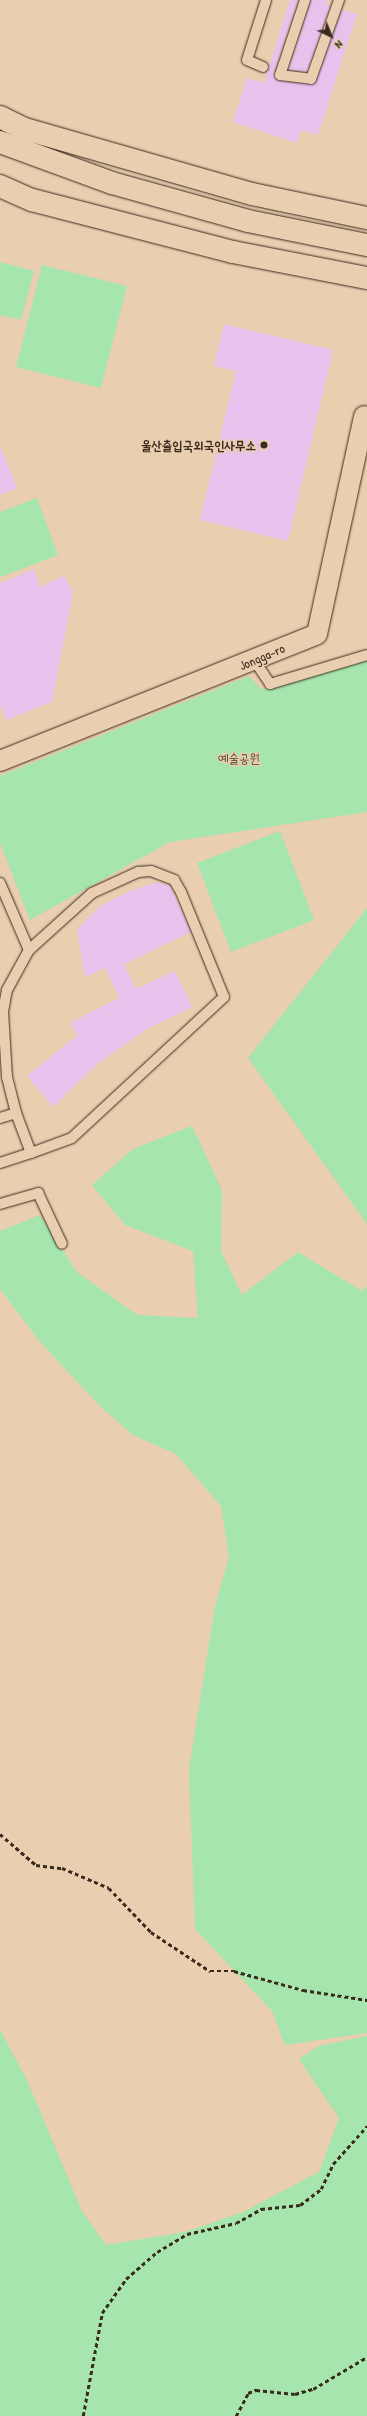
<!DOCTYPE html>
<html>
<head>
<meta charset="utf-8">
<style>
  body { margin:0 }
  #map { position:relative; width:367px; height:2416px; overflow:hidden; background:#e9ceb0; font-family:"Patrick Hand","Poor Story",sans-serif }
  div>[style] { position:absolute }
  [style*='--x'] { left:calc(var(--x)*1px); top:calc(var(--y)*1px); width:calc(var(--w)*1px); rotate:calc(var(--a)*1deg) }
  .green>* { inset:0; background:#a6e5ad }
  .building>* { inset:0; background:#e7c2ed }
  .path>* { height:2.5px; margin-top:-1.25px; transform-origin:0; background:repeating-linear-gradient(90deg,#3b2a1e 0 4px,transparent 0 7px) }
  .roads { filter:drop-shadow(0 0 1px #3b2a1e) drop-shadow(0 0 1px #3b2a1e) }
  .service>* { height:10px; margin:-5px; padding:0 5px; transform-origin:5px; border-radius:5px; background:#e9ceb0 }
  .minor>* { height:20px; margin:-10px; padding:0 10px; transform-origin:10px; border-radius:10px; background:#e9ceb0 }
  .tertiary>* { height:22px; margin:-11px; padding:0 11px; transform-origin:11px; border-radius:11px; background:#e9ceb0 }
  .dots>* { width:11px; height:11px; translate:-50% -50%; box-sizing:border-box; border:2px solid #e9ceb0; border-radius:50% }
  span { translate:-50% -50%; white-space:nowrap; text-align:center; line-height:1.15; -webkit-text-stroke:3px #e9ceb0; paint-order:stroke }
  .poi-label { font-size:13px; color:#3b2a1e; font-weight:700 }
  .right { translate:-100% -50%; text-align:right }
  .street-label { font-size:13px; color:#3b2a1e }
  .park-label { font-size:13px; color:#463d2c }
  .north { position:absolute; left:311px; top:16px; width:40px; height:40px; -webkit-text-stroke:3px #e9ceb0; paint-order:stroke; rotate:137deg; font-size:11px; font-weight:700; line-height:16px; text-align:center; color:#3b2a1e }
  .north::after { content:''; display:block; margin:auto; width:14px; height:18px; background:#3b2a1e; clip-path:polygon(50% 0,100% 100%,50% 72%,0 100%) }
</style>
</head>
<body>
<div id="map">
  <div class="green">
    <div style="clip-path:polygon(0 262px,34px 271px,21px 320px,0 315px)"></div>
    <div style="clip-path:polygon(42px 265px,127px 286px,101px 388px,16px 367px)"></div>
    <div style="clip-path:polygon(37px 498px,58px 555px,0 577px,0 512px)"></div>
    <div style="clip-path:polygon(367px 661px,367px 812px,170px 842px,30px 920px,0 843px,0 776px,249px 676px,261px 689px)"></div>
    <div style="clip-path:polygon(280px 831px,314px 920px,231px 952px,197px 863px)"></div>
    <div style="clip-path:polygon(367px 908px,367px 1224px,248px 1058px)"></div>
    <div style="clip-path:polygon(192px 1126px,222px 1190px,221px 1251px,242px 1295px,298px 1252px,362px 1291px,367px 1286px,367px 2033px,285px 2045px,272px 2011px,195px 1929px,189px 1769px,215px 1606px,229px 1557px,221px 1506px,176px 1454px,133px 1435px,101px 1407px,41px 1343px,0 1289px,0 1231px,40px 1215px,77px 1272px,137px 1315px,198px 1318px,193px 1251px,125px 1225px,92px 1185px,133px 1149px)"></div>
    <div style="clip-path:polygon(0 2030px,26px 2078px,82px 2211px,106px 2245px,185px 2232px,243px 2212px,319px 2172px,339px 2118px,299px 2059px,319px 2046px,367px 2036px,367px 2416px,0 2416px)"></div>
  </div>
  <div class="building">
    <div style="clip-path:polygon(290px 0,298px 0,274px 73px,279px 81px,315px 84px,342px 10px,357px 14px,318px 135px,301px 130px,297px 143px,233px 122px,247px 78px,264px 83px)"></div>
    <div style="clip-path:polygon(311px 0,328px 0,326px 5px,330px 6px,307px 72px,289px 70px)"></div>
    <div style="clip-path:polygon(224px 324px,333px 350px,288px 541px,200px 520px,236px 371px,214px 366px)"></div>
    <div style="clip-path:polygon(0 446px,17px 488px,0 495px)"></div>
    <div style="clip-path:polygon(34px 569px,40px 587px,64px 576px,73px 592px,52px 702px,6px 720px,0 705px,0 583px)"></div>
    <div style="clip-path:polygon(157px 882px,170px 886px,191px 932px,124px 964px,136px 989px,175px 971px,192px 1007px,147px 1029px,97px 1064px,53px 1107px,27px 1076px,78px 1035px,70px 1023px,119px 998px,105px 968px,85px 977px,77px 930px,99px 907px,130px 891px)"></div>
  </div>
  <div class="path">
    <div style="--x:0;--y:1834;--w:48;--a:40.7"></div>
    <div style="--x:36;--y:1865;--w:26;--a:7"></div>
    <div style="--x:62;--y:1868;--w:51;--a:23.1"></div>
    <div style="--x:109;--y:1888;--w:61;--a:46.3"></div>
    <div style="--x:151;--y:1932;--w:71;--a:33.5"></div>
    <div style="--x:210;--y:1971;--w:24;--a:0"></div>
    <div style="--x:234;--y:1971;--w:72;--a:15.4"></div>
    <div style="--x:303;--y:1990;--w:65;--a:8.9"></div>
    <div style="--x:83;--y:2416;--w:105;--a:-79.5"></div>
    <div style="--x:102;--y:2313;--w:42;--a:-54.8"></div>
    <div style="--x:126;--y:2279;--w:41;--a:-41.1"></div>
    <div style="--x:157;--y:2252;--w:35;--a:-31"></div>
    <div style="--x:187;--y:2234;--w:50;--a:-12.7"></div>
    <div style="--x:236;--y:2223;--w:29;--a:-29"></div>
    <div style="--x:261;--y:2209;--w:39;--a:-6"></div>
    <div style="--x:300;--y:2205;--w:26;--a:-37"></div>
    <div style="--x:321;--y:2189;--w:28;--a:-64"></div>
    <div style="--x:333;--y:2164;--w:51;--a:-48.2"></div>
    <div style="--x:236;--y:2416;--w:26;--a:-62"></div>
    <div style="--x:248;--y:2393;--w:9;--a:-21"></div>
    <div style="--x:256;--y:2390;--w:39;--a:6"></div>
    <div style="--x:295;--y:2394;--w:19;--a:-16"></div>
    <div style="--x:313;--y:2389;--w:63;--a:-30.7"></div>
  </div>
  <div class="roads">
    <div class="service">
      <div style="--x:305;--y:0;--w:79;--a:108.4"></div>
      <div style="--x:280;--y:75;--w:31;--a:7"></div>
      <div style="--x:311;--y:79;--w:84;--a:-70.5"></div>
      <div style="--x:263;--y:67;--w:17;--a:-156"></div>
      <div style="--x:247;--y:60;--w:63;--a:-72.4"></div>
      <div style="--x:254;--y:660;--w:29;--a:56"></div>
      <div style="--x:270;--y:684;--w:101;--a:-16.6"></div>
      <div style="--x:151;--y:871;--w:25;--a:21"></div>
      <div style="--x:174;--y:880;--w:14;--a:60"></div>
      <div style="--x:181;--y:892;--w:113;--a:67.7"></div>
      <div style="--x:224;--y:997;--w:207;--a:137.2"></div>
      <div style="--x:72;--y:1138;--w:44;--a:159.9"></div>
      <div style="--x:31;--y:1153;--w:43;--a:-110.6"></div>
      <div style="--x:16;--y:1113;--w:37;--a:-104"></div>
      <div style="--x:7;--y:1077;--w:65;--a:-93.5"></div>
      <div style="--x:3;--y:1012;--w:22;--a:-80"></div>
      <div style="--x:7;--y:990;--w:46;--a:-61.2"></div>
      <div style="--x:29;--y:950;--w:85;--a:-42.1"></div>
      <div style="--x:92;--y:893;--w:51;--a:-24.5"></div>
      <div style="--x:138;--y:872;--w:13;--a:-4"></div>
      <div style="--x:0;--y:883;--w:73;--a:66.6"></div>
      <div style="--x:0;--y:1118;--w:17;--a:-17"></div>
      <div style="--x:0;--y:1163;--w:33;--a:-18"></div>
      <div style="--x:0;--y:1204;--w:40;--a:-16"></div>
      <div style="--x:38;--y:1193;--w:56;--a:64.8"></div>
    </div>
    <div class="minor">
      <div style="--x:0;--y:761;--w:341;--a:-21.8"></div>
      <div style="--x:317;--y:634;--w:223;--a:-77.8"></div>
    </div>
    <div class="tertiary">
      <div style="--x:0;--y:117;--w:28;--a:26"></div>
      <div style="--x:25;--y:129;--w:236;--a:16"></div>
      <div style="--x:252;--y:194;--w:117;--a:11.8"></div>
      <div style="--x:0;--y:142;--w:119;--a:20.1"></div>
      <div style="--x:112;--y:183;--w:141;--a:15.6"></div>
      <div style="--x:248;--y:221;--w:121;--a:11.4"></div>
      <div style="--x:0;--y:186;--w:35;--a:24"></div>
      <div style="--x:32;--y:200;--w:208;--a:14.5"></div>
      <div style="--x:233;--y:252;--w:136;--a:11"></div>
    </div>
  </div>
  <div class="dots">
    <div style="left:264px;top:445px;background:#3b2a1e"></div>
  </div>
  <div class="poi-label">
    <span class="right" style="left:256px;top:445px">울산출입국외국인사무소</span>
  </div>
  <div class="street-label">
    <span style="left:262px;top:657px;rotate:-23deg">Jongga-ro</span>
  </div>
  <div class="park-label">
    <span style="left:239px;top:758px">예술공원</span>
  </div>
  <div class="north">N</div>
</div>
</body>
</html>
